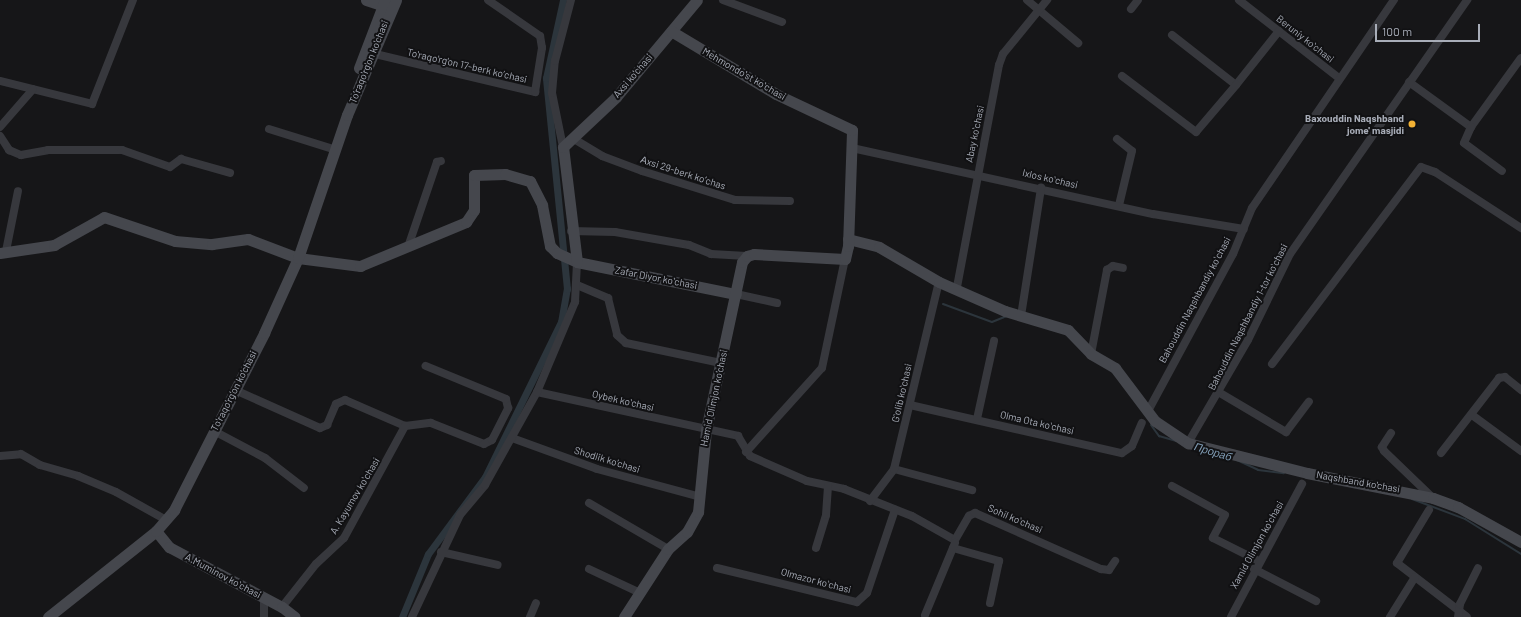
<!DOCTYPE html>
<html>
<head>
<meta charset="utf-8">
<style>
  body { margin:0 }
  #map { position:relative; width:1521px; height:617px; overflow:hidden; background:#161618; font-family:Barlow,sans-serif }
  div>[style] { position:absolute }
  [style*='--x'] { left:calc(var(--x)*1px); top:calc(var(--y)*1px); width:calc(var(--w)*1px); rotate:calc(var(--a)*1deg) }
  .stream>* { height:2px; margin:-1px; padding:0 1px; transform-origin:1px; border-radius:1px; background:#2c353c }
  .canal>* { height:7px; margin:-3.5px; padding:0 3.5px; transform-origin:3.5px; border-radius:3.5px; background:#2c353c }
  .street>* { height:8px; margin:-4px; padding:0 4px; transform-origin:4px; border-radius:4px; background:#37383d }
  .secondary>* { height:11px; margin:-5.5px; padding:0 5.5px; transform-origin:5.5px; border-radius:5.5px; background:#45474d }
  .dots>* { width:11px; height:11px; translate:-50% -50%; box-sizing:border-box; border:2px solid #111113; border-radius:50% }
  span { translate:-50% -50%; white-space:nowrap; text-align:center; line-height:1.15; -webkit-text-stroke:4px #111113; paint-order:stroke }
  .street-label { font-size:10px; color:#a8adb8 }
  .poi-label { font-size:10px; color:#a8adb8; font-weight:700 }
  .right { translate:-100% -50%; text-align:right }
  .water-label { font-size:11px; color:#7f9bb3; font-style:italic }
  .scale { position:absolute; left:1375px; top:24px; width:105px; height:18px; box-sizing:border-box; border:2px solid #a8adb8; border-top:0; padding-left:5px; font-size:12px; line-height:14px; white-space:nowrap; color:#a8adb8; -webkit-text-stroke:3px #111113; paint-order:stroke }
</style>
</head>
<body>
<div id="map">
  <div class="stream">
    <div style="--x:943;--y:304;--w:52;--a:20.2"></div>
    <div style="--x:992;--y:322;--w:16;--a:-22"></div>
    <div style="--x:1151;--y:425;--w:14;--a:54"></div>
    <div style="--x:1159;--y:436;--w:18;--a:16"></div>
    <div style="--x:1237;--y:460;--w:23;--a:25"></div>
    <div style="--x:1258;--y:470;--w:26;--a:7"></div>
    <div style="--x:1412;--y:499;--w:57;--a:20.7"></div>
    <div style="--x:1465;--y:519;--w:66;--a:32"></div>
  </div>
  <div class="canal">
    <div style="--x:402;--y:617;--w:68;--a:-67.6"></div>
    <div style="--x:428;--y:554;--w:96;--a:-53.5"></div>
    <div style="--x:485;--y:477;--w:173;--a:-63.9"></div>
    <div style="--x:561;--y:322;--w:34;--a:-80"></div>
    <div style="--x:567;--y:289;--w:212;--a:-95.7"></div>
    <div style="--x:546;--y:78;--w:80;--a:-77.7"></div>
  </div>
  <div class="street">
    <div style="--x:723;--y:0;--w:63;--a:20.4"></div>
    <div style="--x:1027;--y:0;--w:67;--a:40.1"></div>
    <div style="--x:1239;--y:0;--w:127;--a:38"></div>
    <div style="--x:1131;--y:9;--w:11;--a:-52"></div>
    <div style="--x:1172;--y:35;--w:81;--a:38"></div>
    <div style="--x:1236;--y:85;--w:69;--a:-51.5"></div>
    <div style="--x:371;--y:53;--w:169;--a:13.4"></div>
    <div style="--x:535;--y:92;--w:45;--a:-81"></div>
    <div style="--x:542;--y:48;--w:12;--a:-99"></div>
    <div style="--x:540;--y:36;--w:63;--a:-145.3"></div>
    <div style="--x:1122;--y:76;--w:93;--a:37.1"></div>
    <div style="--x:1196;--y:132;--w:62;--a:-49.6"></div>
    <div style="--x:0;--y:81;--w:95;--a:14"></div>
    <div style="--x:92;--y:104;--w:112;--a:-68.5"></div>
    <div style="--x:1409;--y:82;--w:77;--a:36"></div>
    <div style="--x:1471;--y:127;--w:85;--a:-54.1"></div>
    <div style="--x:0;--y:127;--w:50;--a:-49"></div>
    <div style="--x:1471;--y:127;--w:17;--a:114"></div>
    <div style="--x:1464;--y:143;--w:47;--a:36.4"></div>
    <div style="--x:269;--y:129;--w:70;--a:17.4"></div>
    <div style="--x:0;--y:136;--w:17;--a:57"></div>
    <div style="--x:9;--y:150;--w:13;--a:23"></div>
    <div style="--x:21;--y:155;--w:27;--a:-10"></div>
    <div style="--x:48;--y:150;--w:74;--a:0"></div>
    <div style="--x:122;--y:150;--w:51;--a:19.5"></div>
    <div style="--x:170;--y:167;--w:14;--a:-36"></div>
    <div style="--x:181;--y:159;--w:51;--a:15.9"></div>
    <div style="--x:574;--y:139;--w:33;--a:31"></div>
    <div style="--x:602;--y:156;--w:43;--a:20.6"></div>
    <div style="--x:642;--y:171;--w:97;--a:17.3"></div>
    <div style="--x:735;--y:200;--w:55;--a:1"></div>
    <div style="--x:1117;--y:139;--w:19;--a:39"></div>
    <div style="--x:1132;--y:151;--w:56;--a:103.5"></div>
    <div style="--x:563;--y:147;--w:55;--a:-101.5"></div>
    <div style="--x:552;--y:93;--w:32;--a:-85"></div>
    <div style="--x:555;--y:61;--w:63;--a:-75.3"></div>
    <div style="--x:852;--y:148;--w:308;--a:12.4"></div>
    <div style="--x:1153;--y:214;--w:92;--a:9.4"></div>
    <div style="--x:571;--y:231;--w:44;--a:1.3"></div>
    <div style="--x:615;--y:232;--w:75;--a:10"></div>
    <div style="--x:689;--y:245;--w:24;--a:22"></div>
    <div style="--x:711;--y:254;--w:36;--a:3"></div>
    <div style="--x:408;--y:247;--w:90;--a:-71.2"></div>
    <div style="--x:437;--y:162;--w:4;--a:-14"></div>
    <div style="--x:6;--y:251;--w:61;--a:-78.7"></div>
    <div style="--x:577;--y:285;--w:34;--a:23"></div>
    <div style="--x:608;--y:298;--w:38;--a:76"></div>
    <div style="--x:617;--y:335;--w:12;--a:42"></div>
    <div style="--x:626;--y:343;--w:97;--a:11.9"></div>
    <div style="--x:957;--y:287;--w:226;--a:-79.3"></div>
    <div style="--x:999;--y:65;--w:12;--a:-70"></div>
    <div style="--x:1003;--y:54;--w:70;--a:-50.8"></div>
    <div style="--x:736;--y:294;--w:42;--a:12.4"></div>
    <div style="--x:1021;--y:316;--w:130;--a:-81.1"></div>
    <div style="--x:1091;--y:354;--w:86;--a:-79.2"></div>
    <div style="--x:1107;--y:270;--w:7;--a:-34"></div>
    <div style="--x:1113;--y:266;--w:10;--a:11"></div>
    <div style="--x:1272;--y:364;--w:247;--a:-52.9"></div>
    <div style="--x:1421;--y:167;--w:15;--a:20"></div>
    <div style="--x:1435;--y:172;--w:103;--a:33.1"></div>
    <div style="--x:235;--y:390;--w:93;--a:24.1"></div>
    <div style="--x:320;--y:428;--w:8;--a:-23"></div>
    <div style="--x:327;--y:425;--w:23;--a:-67"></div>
    <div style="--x:336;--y:404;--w:10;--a:-24"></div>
    <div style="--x:345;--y:400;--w:65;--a:23.4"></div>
    <div style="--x:405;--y:426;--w:26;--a:-7"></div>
    <div style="--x:431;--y:423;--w:57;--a:21.6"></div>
    <div style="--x:484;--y:444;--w:9;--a:-27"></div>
    <div style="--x:492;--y:440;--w:36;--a:-63"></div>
    <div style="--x:508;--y:408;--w:9;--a:-103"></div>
    <div style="--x:506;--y:399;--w:87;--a:-157.6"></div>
    <div style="--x:537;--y:392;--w:206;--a:12.3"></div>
    <div style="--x:738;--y:436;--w:23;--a:59"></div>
    <div style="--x:750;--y:456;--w:62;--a:23.7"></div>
    <div style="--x:807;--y:481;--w:38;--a:12"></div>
    <div style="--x:844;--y:489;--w:73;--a:21.7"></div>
    <div style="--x:912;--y:516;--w:49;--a:29.2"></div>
    <div style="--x:955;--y:540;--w:28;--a:-60"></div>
    <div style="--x:969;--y:516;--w:7;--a:-27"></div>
    <div style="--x:975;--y:513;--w:138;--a:24"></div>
    <div style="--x:1101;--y:569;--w:8;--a:7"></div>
    <div style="--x:1109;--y:570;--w:11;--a:-56"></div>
    <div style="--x:1220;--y:393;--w:77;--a:30.6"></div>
    <div style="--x:1286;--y:432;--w:38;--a:-53"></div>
    <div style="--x:910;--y:405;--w:217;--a:12.8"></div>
    <div style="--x:1122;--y:453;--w:12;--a:-35"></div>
    <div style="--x:1132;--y:446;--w:25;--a:-67"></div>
    <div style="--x:1148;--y:411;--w:179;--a:-61.6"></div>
    <div style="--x:1233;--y:254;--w:50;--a:-67.6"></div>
    <div style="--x:1252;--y:208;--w:252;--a:-55.7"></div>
    <div style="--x:1472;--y:415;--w:61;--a:36.3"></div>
    <div style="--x:977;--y:419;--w:80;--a:-77.7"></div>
    <div style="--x:214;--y:431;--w:58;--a:27.9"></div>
    <div style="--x:265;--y:458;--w:49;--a:37.6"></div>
    <div style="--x:1391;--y:433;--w:17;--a:123"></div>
    <div style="--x:1382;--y:447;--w:4;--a:63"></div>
    <div style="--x:1384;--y:451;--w:68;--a:43.8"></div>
    <div style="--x:512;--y:438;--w:90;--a:20"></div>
    <div style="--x:597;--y:469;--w:104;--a:15.1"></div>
    <div style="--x:1188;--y:443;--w:119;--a:-59.8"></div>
    <div style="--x:1248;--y:340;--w:96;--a:-64"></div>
    <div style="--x:1290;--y:254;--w:310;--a:-55.1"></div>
    <div style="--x:746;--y:452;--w:113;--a:-47.9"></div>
    <div style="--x:822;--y:368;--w:111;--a:-78.1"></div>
    <div style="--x:1441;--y:453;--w:95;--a:-52.3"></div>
    <div style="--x:1499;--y:378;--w:6;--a:-9"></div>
    <div style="--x:1505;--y:377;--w:21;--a:39"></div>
    <div style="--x:0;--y:456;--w:21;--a:-5"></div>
    <div style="--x:21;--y:454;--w:22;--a:30"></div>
    <div style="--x:40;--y:465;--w:40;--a:16"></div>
    <div style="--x:78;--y:476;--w:41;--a:22.8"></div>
    <div style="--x:116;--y:492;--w:57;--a:29.2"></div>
    <div style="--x:894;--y:469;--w:81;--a:15.1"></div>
    <div style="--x:1172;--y:486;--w:60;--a:28.7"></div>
    <div style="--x:1225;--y:515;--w:26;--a:118"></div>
    <div style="--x:1213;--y:538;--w:51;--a:26.6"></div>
    <div style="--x:870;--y:501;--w:40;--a:-53"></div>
    <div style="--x:894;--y:469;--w:192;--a:-76.5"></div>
    <div style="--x:589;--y:503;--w:91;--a:30.2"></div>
    <div style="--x:1429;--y:510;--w:62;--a:121.1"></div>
    <div style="--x:1397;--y:563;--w:88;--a:37.6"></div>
    <div style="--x:816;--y:548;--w:34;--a:-73"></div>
    <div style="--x:826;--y:515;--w:29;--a:-86"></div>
    <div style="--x:953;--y:548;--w:48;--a:15.8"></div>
    <div style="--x:999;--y:561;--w:43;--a:102.1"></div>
    <div style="--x:441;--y:552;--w:58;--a:12.8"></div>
    <div style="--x:717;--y:568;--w:144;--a:13.7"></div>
    <div style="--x:857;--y:602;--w:13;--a:-42"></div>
    <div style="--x:867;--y:593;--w:88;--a:-71.4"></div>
    <div style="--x:589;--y:569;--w:54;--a:25.1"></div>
    <div style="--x:1254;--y:569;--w:70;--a:27.3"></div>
    <div style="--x:264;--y:598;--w:19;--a:90"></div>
    <div style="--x:282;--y:607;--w:55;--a:-51.7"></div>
    <div style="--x:316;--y:564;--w:38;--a:-43"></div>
    <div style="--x:344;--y:538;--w:128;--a:-61.4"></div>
    <div style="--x:925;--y:615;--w:78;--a:-67.4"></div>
    <div style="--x:412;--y:617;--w:113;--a:-64.8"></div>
    <div style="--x:460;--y:515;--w:39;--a:-50"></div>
    <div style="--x:485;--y:485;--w:107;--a:-60.8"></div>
    <div style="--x:537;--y:392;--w:98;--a:-67.1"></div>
    <div style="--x:575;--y:302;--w:40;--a:-87.1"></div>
    <div style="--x:530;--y:617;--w:15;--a:-67"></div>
    <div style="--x:1231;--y:617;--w:151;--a:-61.9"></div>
    <div style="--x:1390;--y:617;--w:47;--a:-58"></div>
    <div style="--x:1458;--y:617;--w:13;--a:-81"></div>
    <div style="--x:1460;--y:604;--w:40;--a:-63.4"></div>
  </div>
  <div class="secondary">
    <div style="--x:366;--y:0;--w:25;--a:18"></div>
    <div style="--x:359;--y:68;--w:73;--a:-69.1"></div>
    <div style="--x:848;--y:239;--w:32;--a:14"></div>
    <div style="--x:879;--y:247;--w:69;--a:30.3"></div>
    <div style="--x:939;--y:282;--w:72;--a:23.7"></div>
    <div style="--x:1005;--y:311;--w:66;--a:16.8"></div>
    <div style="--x:1068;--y:330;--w:33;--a:46"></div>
    <div style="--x:1091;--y:354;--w:28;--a:30"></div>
    <div style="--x:1115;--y:368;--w:66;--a:53"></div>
    <div style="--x:1155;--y:421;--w:40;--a:34"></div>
    <div style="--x:1188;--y:443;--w:123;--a:14.1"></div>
    <div style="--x:1307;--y:473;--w:128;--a:11.2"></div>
    <div style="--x:1433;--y:498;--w:27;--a:20"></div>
    <div style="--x:1458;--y:507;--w:72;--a:29.1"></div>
    <div style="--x:0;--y:253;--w:55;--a:-8.4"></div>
    <div style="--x:54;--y:245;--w:57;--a:-29.2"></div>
    <div style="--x:104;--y:217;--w:75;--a:18.7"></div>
    <div style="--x:175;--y:241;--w:37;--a:5"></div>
    <div style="--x:212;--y:244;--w:36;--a:-8"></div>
    <div style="--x:248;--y:239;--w:53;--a:20.8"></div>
    <div style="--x:298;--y:258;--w:63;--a:7.4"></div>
    <div style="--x:360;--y:266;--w:115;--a:-22.5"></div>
    <div style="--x:466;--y:222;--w:14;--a:-56"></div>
    <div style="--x:474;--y:210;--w:35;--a:-90"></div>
    <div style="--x:474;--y:175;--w:31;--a:-2"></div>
    <div style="--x:505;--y:174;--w:26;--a:16"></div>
    <div style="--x:530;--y:181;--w:27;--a:63"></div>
    <div style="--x:542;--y:205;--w:42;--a:79"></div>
    <div style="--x:550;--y:246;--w:10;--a:45"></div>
    <div style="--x:557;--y:253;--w:22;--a:24"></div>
    <div style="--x:577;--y:262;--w:162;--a:11.4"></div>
    <div style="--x:577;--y:262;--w:116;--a:-96.9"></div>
    <div style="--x:563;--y:147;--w:73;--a:-43.3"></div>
    <div style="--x:616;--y:97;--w:126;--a:-50.1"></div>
    <div style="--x:156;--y:531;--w:21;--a:51"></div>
    <div style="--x:169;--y:547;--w:128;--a:28"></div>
    <div style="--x:282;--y:607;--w:16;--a:38"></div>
    <div style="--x:48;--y:617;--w:138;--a:-38.5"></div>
    <div style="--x:156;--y:531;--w:28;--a:-49"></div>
    <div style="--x:174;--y:510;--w:199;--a:-63"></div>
    <div style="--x:264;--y:333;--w:82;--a:-65.6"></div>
    <div style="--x:298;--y:258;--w:151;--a:-71.1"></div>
    <div style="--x:347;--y:115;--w:125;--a:-66.9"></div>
    <div style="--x:624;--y:617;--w:81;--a:-57.1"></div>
    <div style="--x:668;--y:549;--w:25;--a:-42"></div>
    <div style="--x:687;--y:532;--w:23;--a:-61"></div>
    <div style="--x:698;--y:512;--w:82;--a:-84.4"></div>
    <div style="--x:706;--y:430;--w:172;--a:-77.9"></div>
    <div style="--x:742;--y:262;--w:8;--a:-50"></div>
    <div style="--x:747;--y:256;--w:7;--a:-16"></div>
    <div style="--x:754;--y:254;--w:91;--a:3.1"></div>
    <div style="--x:845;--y:259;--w:13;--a:-77"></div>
    <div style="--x:848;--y:246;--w:116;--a:-88"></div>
    <div style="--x:852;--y:130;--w:84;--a:-154.7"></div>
    <div style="--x:776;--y:94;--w:122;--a:-149"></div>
  </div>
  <div class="dots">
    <div style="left:1412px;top:124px;background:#f2b134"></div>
  </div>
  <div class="street-label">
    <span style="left:1305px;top:39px;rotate:38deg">Beruniy koʻchasi</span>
    <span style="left:369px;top:62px;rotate:-68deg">To'raqo'rg'on ko'chasi</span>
    <span style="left:467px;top:66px;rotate:13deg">To'raqo'rg'on 17-berk koʼchasi</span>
    <span style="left:744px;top:74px;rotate:30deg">Mehmondoʻst koʻchasi</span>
    <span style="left:633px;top:76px;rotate:-49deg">Axsi ko'chasi</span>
    <span style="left:975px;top:134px;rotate:-78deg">Abay koʻchasi</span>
    <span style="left:683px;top:173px;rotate:18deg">Аxsi 29-berk koʼchas</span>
    <span style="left:1050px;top:179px;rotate:13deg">Ixlos koʻchasi</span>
    <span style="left:656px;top:278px;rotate:11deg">Zafar Diyor koʻchasi</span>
    <span style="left:1195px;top:300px;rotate:-62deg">Bahouddin Naqshbandiy koʻchasi</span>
    <span style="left:1248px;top:317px;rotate:-63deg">Bahouddin Naqshbandiy 1-tor koʻchasi</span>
    <span style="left:234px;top:391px;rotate:-63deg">To'raqo'rg'on ko'chasi</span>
    <span style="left:902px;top:393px;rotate:-77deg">Gʻolib koʻchasi</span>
    <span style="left:714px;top:398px;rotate:-78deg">Hamid Olimjon ko'chasi</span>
    <span style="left:623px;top:401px;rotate:13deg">Oybek koʻchasi</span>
    <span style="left:1037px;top:423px;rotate:13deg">Olma Ota koʻchasi</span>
    <span style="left:607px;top:460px;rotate:17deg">Shodlik ko‘chasi</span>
    <span style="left:1358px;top:482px;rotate:10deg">Naqshband ko'chasi</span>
    <span style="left:355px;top:496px;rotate:-59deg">A. Kayumov koʻchasi</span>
    <span style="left:1015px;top:519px;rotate:23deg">Sohil koʻchasi</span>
    <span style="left:1257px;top:545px;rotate:-61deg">Xamid Olimjon koʻchasi</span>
    <span style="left:223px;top:576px;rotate:28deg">A.Muminov koʻchasi</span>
    <span style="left:816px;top:581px;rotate:15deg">Olmazor koʻchasi</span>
  </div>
  <div class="poi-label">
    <span class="right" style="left:1404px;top:124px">Baxouddin Naqshband<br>jome' masjidi</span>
  </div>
  <div class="water-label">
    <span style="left:1213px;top:452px;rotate:17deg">Прораб</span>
  </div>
  <div class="scale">100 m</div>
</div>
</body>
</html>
